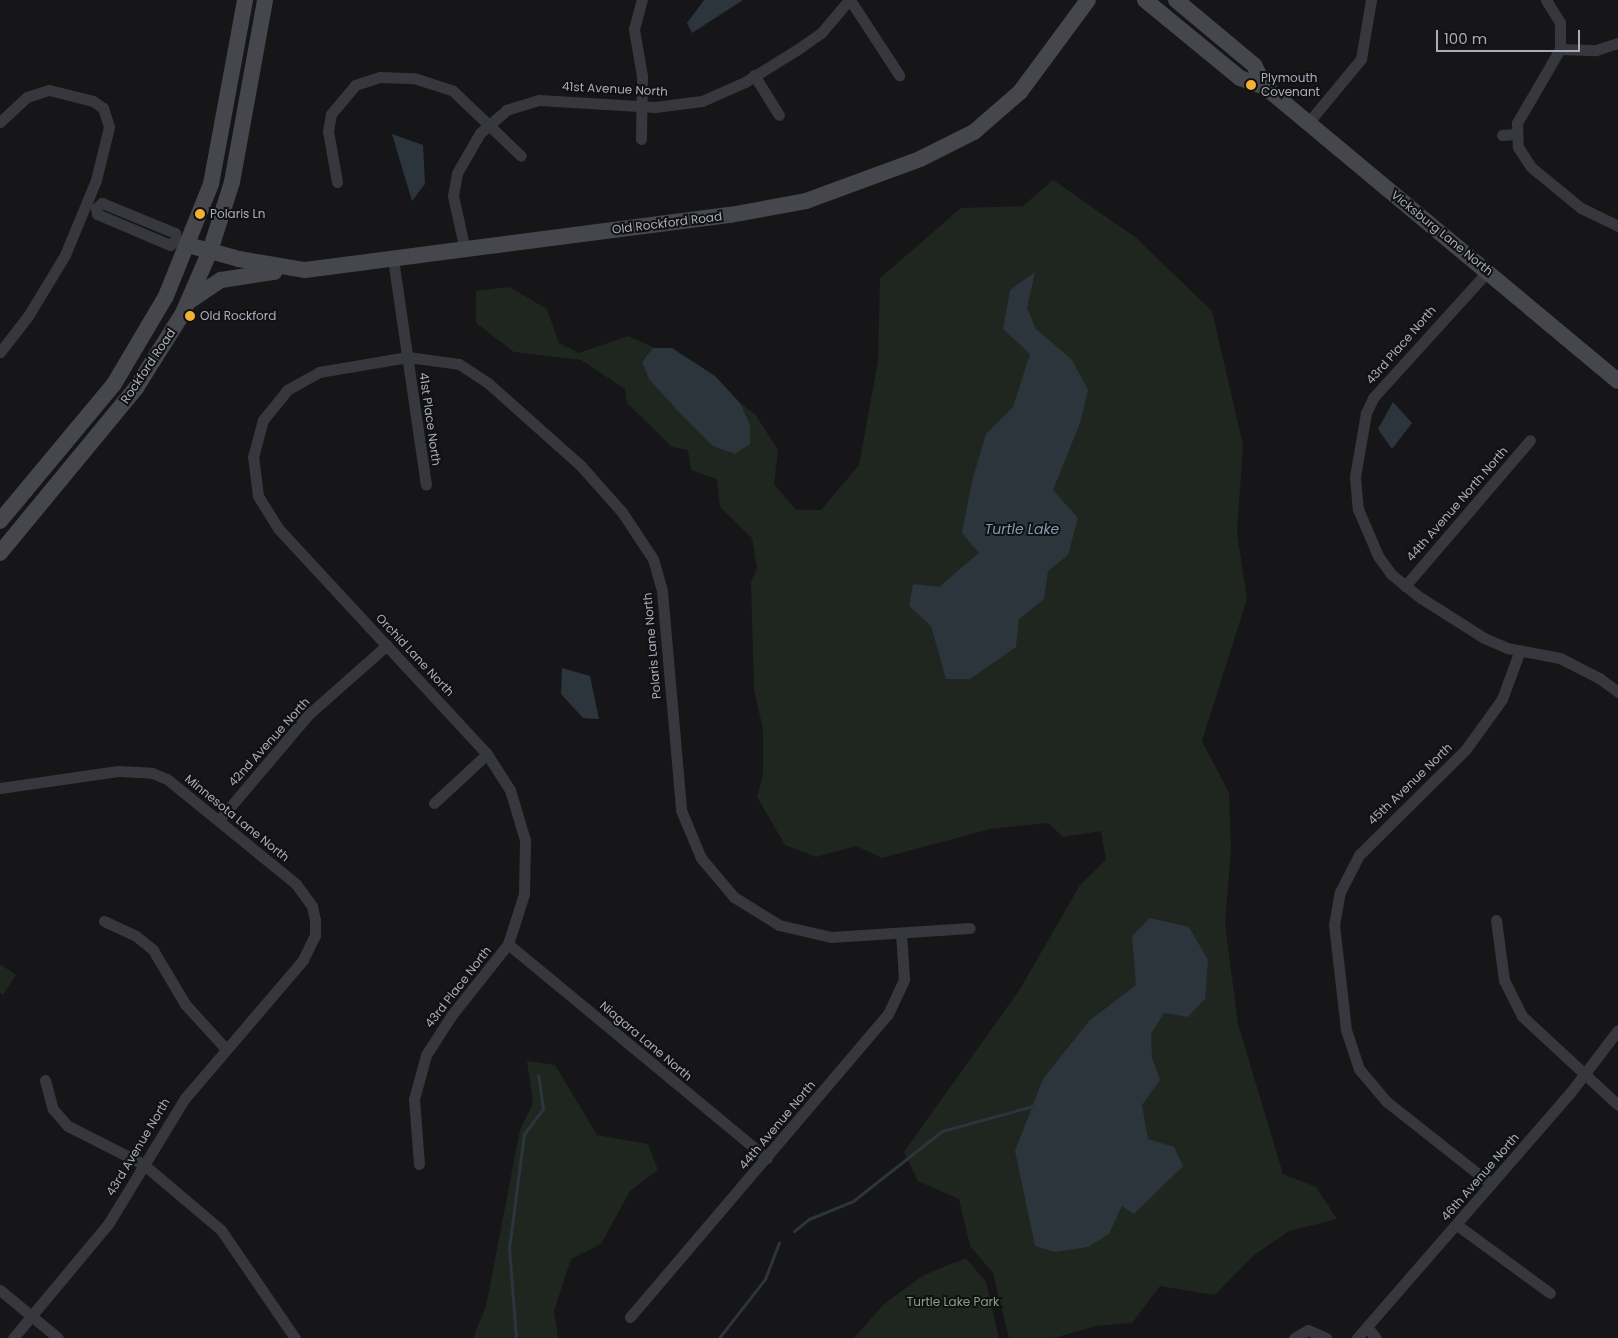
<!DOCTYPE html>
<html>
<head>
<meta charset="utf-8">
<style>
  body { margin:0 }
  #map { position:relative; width:1618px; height:1338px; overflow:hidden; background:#161618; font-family:Poppins,sans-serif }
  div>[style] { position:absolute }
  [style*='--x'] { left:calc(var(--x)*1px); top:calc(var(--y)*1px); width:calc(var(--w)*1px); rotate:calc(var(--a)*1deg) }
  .green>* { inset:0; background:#1e261f }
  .water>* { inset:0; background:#2c353c }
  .stream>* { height:3px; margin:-1.5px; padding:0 1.5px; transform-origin:1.5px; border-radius:1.5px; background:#2c353c }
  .street>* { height:11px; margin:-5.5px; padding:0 5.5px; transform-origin:5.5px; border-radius:5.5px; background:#37383d }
  .secondary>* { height:16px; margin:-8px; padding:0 8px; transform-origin:8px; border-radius:8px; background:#45474d }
  .dots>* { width:14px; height:14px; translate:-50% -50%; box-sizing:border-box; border:2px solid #111113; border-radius:50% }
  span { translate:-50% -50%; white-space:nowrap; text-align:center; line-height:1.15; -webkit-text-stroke:4px #111113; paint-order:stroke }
  .poi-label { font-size:12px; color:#a8adb8 }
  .left { translate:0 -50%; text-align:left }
  .street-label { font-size:12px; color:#a8adb8 }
  .park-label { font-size:12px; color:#7fa381 }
  .water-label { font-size:14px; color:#7f9bb3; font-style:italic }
  .scale { position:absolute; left:1436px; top:30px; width:144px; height:22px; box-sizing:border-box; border:2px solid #a8adb8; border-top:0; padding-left:6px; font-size:15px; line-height:18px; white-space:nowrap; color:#a8adb8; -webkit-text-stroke:4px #111113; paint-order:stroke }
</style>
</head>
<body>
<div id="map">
  <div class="green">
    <div style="clip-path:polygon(1053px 180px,1135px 237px,1212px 311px,1243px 445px,1237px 533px,1247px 599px,1202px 741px,1229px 793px,1231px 848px,1225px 924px,1238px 1024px,1283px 1174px,1316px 1187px,1337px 1219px,1289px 1231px,1253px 1256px,1215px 1295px,1160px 1286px,1132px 1323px,1096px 1326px,1054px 1338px,1009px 1338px,993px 1273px,970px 1246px,959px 1199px,918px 1181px,904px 1152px,1020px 989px,1080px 885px,1106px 860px,1101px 831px,1063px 837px,1048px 823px,990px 829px,882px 858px,856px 846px,816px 857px,785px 845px,757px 797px,763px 774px,763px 730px,754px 689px,751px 582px,757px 569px,752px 538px,720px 507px,717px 479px,691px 470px,688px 450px,672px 447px,627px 403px,625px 389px,581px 360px,514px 352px,476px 323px,476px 291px,509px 287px,547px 309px,559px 343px,579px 353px,628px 336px,680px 359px,755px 414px,778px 450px,774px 484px,796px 510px,821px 510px,859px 465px,878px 361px,880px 278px,961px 208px,1023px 206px)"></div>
    <div style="clip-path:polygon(0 964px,16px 975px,3px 995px,0 993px)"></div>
    <div style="clip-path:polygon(527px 1061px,555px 1065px,597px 1135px,648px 1144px,658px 1170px,630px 1191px,601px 1244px,571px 1259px,554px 1311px,558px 1338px,473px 1338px,486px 1306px,520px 1130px,533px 1103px)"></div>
    <div style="clip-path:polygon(966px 1258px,986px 1282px,999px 1338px,854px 1338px,884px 1304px,924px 1275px)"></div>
  </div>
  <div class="water">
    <div style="clip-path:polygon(704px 0,743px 0,692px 33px,687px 23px)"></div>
    <div style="clip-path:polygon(392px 134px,423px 145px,425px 184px,412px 201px)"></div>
    <div style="clip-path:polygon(1035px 272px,1027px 308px,1036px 329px,1072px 360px,1088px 390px,1080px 423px,1053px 490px,1078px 518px,1068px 555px,1048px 571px,1044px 599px,1019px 619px,1016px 647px,970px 679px,946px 679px,931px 626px,909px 606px,913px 584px,939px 587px,979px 553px,962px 533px,972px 481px,986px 434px,1013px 407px,1030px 354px,1003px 329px,1010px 290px)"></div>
    <div style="clip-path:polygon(653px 348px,672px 348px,715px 376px,740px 403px,750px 425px,750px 444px,735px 454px,713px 446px,678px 411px,649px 379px,642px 362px)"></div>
    <div style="clip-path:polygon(1393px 402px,1412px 423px,1392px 449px,1378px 429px)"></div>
    <div style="clip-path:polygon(562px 668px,590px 676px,599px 719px,583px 718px,561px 694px)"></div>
    <div style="clip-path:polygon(1150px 918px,1189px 927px,1208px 960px,1205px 999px,1188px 1017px,1164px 1013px,1151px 1034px,1152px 1058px,1160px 1080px,1142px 1105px,1148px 1139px,1174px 1147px,1183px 1166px,1134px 1214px,1122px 1206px,1109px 1234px,1088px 1247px,1055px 1252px,1035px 1246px,1015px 1151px,1043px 1079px,1089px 1021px,1136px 985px,1132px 936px)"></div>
  </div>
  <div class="stream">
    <div style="--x:794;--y:1231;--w:19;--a:-39"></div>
    <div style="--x:809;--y:1219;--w:48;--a:-22.2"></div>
    <div style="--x:853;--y:1201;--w:113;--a:-38.2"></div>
    <div style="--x:942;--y:1131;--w:94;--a:-15.4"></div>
    <div style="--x:516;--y:1338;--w:90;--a:-94.4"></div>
    <div style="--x:509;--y:1248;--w:115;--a:-82.5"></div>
    <div style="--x:524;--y:1134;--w:31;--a:-53"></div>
    <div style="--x:543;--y:1109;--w:34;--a:-98"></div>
    <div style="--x:719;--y:1338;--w:75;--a:-52.1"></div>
    <div style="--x:765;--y:1279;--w:39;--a:-69"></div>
  </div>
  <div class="street">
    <div style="--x:850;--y:0;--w:90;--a:56.8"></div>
    <div style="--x:1546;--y:0;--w:26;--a:58"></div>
    <div style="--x:1560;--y:22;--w:27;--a:90"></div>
    <div style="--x:1560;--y:49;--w:86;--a:120.2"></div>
    <div style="--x:1517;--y:123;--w:24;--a:88"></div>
    <div style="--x:1518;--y:147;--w:24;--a:57"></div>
    <div style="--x:1531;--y:167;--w:65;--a:39.4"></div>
    <div style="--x:1581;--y:208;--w:41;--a:25.9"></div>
    <div style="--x:1560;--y:49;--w:36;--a:2"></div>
    <div style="--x:1596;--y:50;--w:23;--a:-18"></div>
    <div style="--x:754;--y:75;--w:47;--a:58"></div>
    <div style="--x:0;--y:122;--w:37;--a:-43"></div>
    <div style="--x:27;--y:97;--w:23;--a:-18"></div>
    <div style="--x:49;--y:90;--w:45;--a:14"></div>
    <div style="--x:93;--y:101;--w:12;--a:35"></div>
    <div style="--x:103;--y:108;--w:20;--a:72"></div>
    <div style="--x:109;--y:127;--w:55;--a:103.8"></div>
    <div style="--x:96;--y:180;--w:81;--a:112.5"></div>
    <div style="--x:65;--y:255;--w:71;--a:121.2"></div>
    <div style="--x:28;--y:316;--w:46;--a:127.9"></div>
    <div style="--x:1308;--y:123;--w:83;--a:-50.4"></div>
    <div style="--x:1361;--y:59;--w:60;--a:-80.4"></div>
    <div style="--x:1502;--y:135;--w:13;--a:-4"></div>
    <div style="--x:641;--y:139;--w:63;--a:-89.1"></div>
    <div style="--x:642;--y:76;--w:48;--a:-99.7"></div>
    <div style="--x:634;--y:29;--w:30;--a:-75"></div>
    <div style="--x:337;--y:182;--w:52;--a:-100"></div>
    <div style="--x:328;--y:131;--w:17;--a:-80"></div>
    <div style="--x:331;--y:114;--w:38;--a:-50"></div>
    <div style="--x:355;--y:85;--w:26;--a:-18"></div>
    <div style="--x:380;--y:77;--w:34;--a:2"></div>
    <div style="--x:414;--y:78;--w:40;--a:18"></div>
    <div style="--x:452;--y:90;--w:95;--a:43.7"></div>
    <div style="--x:96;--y:208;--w:8;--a:-40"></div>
    <div style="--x:102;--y:203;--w:79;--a:22.3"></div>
    <div style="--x:175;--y:233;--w:7;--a:82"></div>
    <div style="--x:96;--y:208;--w:6;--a:81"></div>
    <div style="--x:97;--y:214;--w:79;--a:23"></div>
    <div style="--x:170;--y:245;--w:8;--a:-40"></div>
    <div style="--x:465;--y:250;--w:55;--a:-102.5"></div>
    <div style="--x:453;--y:196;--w:23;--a:-80"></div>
    <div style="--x:457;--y:173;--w:46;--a:-60.1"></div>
    <div style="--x:480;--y:133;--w:35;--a:-41"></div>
    <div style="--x:506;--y:110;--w:34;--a:-17"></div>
    <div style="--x:539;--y:100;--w:116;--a:3.5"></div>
    <div style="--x:655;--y:107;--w:47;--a:-7.3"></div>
    <div style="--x:702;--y:101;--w:47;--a:-23.8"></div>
    <div style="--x:745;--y:82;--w:62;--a:-31.9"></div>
    <div style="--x:798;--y:49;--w:28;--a:-35"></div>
    <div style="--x:821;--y:33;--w:43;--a:-49.7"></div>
    <div style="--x:393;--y:259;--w:228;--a:81.7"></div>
    <div style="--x:1488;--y:271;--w:171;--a:132.2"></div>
    <div style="--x:1373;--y:398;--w:17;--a:115"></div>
    <div style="--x:1366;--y:413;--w:65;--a:99.8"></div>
    <div style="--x:1355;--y:477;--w:32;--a:85"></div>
    <div style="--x:1358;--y:509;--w:51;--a:66.9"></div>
    <div style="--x:1378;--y:556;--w:22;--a:54"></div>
    <div style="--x:1391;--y:574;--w:38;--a:39"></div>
    <div style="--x:1421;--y:598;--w:75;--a:32.4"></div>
    <div style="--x:1484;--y:638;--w:25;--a:23"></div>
    <div style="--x:1507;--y:648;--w:54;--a:10.7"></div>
    <div style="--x:1560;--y:658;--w:44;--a:27.1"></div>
    <div style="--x:1599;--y:678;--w:24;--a:36"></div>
    <div style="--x:1405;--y:586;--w:192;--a:-49.4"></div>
    <div style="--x:0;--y:788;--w:119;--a:-8.2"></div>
    <div style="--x:118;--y:771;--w:34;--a:3"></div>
    <div style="--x:152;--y:773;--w:16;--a:22"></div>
    <div style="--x:167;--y:779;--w:166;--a:39.1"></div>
    <div style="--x:296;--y:884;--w:27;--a:54"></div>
    <div style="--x:312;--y:906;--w:14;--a:78"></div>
    <div style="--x:315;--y:920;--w:15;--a:90"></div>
    <div style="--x:315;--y:935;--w:28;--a:116"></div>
    <div style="--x:303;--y:960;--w:182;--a:130.5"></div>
    <div style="--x:185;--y:1098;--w:148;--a:121.4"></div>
    <div style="--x:108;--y:1224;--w:148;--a:129.8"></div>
    <div style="--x:434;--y:803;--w:72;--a:-42.8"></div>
    <div style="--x:219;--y:820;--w:139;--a:-49.7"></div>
    <div style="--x:309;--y:714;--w:104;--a:-41.5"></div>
    <div style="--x:1496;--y:920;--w:61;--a:82.4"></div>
    <div style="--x:1504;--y:980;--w:40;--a:63.4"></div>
    <div style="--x:1522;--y:1016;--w:131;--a:42.8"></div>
    <div style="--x:104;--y:921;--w:35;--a:25"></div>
    <div style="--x:136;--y:936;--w:22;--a:39"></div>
    <div style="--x:153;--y:950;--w:63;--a:59.3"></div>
    <div style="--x:185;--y:1004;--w:61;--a:47.7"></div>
    <div style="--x:508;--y:944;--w:336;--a:39.6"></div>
    <div style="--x:45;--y:1080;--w:30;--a:75"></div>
    <div style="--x:53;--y:1109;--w:23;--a:49"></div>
    <div style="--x:68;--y:1126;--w:84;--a:26.9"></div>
    <div style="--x:143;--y:1164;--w:102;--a:40.2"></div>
    <div style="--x:221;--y:1230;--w:131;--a:55.6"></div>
    <div style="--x:419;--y:1164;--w:65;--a:-94.4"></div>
    <div style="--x:414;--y:1099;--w:46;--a:-74.7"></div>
    <div style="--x:426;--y:1055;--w:46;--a:-57.3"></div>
    <div style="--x:451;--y:1016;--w:92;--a:-51.6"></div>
    <div style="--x:508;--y:944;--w:52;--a:-72.3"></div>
    <div style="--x:524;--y:894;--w:54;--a:-88.9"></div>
    <div style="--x:525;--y:840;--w:52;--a:-106.7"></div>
    <div style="--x:510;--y:790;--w:43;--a:-122.6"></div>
    <div style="--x:487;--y:754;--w:308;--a:-132.8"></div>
    <div style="--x:278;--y:528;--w:38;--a:-122"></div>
    <div style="--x:258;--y:496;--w:39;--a:-97"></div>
    <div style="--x:253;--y:457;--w:38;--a:-75"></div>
    <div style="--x:263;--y:420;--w:38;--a:-51"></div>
    <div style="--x:287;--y:390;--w:37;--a:-29"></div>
    <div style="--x:319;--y:372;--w:90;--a:-9.6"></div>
    <div style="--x:408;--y:357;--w:51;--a:7.8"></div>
    <div style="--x:459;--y:364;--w:35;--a:33"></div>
    <div style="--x:488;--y:383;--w:125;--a:41.7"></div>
    <div style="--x:581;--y:466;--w:62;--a:48.3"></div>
    <div style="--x:622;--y:512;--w:56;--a:56.6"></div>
    <div style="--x:653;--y:559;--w:33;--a:74"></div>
    <div style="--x:662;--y:591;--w:220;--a:85"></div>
    <div style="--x:681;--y:810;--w:52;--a:67.4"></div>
    <div style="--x:701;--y:858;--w:51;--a:49.8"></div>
    <div style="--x:734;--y:897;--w:53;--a:31.9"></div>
    <div style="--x:779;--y:925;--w:53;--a:13"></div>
    <div style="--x:831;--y:937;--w:139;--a:-3.7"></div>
    <div style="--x:1491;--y:1184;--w:134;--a:-141.7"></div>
    <div style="--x:1386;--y:1101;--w:42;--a:-130.2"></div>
    <div style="--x:1359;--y:1069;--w:41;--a:-108.4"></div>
    <div style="--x:1346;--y:1030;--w:106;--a:-96.5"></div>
    <div style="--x:1334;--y:925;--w:34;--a:-80"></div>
    <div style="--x:1340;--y:892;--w:42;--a:-62.8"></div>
    <div style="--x:1359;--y:855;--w:151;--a:-44.7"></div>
    <div style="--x:1466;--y:749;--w:62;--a:-54.2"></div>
    <div style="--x:1502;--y:699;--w:52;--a:-69.8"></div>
    <div style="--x:1457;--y:1225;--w:115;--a:36.2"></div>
    <div style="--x:0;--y:1290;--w:75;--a:39.6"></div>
    <div style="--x:630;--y:1317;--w:398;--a:-49.6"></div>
    <div style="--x:888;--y:1014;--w:38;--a:-65"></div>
    <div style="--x:904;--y:979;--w:46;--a:-93.7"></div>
    <div style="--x:1367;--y:1327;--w:14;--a:51"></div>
    <div style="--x:1294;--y:1338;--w:16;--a:-30"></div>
    <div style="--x:1308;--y:1330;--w:20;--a:24"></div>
    <div style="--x:1357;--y:1338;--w:325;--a:-49"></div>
    <div style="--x:1570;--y:1093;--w:79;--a:-52.7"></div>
  </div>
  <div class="secondary">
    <div style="--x:1145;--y:0;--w:123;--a:39.4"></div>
    <div style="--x:1240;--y:78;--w:27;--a:20"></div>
    <div style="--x:1265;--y:87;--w:459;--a:39.8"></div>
    <div style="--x:1176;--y:0;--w:102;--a:39.8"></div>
    <div style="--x:1254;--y:65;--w:25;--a:63"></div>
    <div style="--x:188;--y:245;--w:53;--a:15.4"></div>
    <div style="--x:239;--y:259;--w:67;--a:9.5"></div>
    <div style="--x:305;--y:270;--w:429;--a:-7.4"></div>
    <div style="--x:730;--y:215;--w:77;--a:-10.4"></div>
    <div style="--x:806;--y:201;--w:121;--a:-20.2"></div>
    <div style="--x:920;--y:159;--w:60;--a:-26.6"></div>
    <div style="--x:974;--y:132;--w:61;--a:-41"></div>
    <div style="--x:1020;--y:92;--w:114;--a:-53.5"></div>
    <div style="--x:191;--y:300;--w:36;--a:-34"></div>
    <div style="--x:221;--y:280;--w:54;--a:-8.6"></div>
    <div style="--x:0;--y:521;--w:178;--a:-50.2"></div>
    <div style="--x:114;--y:384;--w:102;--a:-59.4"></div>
    <div style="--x:166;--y:296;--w:121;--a:-68.1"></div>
    <div style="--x:211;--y:184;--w:187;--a:-79.5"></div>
    <div style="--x:0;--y:553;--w:214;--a:-50.5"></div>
    <div style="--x:136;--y:388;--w:89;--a:-57.9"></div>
    <div style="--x:183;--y:313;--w:68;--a:-66.5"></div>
    <div style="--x:210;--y:251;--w:72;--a:-72.3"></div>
    <div style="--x:232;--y:182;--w:185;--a:-79.7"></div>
  </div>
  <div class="dots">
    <div style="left:1251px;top:85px;background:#f2b134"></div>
    <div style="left:200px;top:214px;background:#f2b134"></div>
    <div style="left:190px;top:316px;background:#f2b134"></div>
  </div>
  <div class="poi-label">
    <span class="left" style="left:1261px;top:85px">Plymouth<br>Covenant</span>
    <span class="left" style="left:210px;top:214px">Polaris Ln</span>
    <span class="left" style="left:200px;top:316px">Old Rockford</span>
  </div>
  <div class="street-label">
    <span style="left:615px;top:89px;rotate:3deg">41st Avenue North</span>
    <span style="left:667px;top:223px;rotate:-7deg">Old Rockford Road</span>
    <span style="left:1442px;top:233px;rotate:39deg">Vicksburg Lane North</span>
    <span style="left:1401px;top:345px;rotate:-49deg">43rd Place North</span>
    <span style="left:148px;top:366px;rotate:-56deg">Rockford Road</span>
    <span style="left:430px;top:419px;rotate:82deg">41st Place North</span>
    <span style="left:1457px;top:504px;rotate:-49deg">44th Avenue North North</span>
    <span style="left:652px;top:646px;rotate:-95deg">Polaris Lane North</span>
    <span style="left:415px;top:655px;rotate:47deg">Orchid Lane North</span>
    <span style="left:269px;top:742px;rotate:-48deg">42nd Avenue North</span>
    <span style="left:1410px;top:784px;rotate:-44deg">45th Avenue North</span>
    <span style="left:237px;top:818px;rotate:39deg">Minnesota Lane North</span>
    <span style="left:458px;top:987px;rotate:-52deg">43rd Place North</span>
    <span style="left:646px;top:1041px;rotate:40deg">Niagara Lane North</span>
    <span style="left:777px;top:1125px;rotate:-50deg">44th Avenue North</span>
    <span style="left:138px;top:1147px;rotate:-59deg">43rd Avenue North</span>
    <span style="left:1480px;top:1177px;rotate:-49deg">46th Avenue North</span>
  </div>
  <div class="park-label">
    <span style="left:953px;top:1302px">Turtle Lake Park</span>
  </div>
  <div class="water-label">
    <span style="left:1022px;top:529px">Turtle Lake</span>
  </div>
  <div class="scale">100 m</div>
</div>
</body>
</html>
